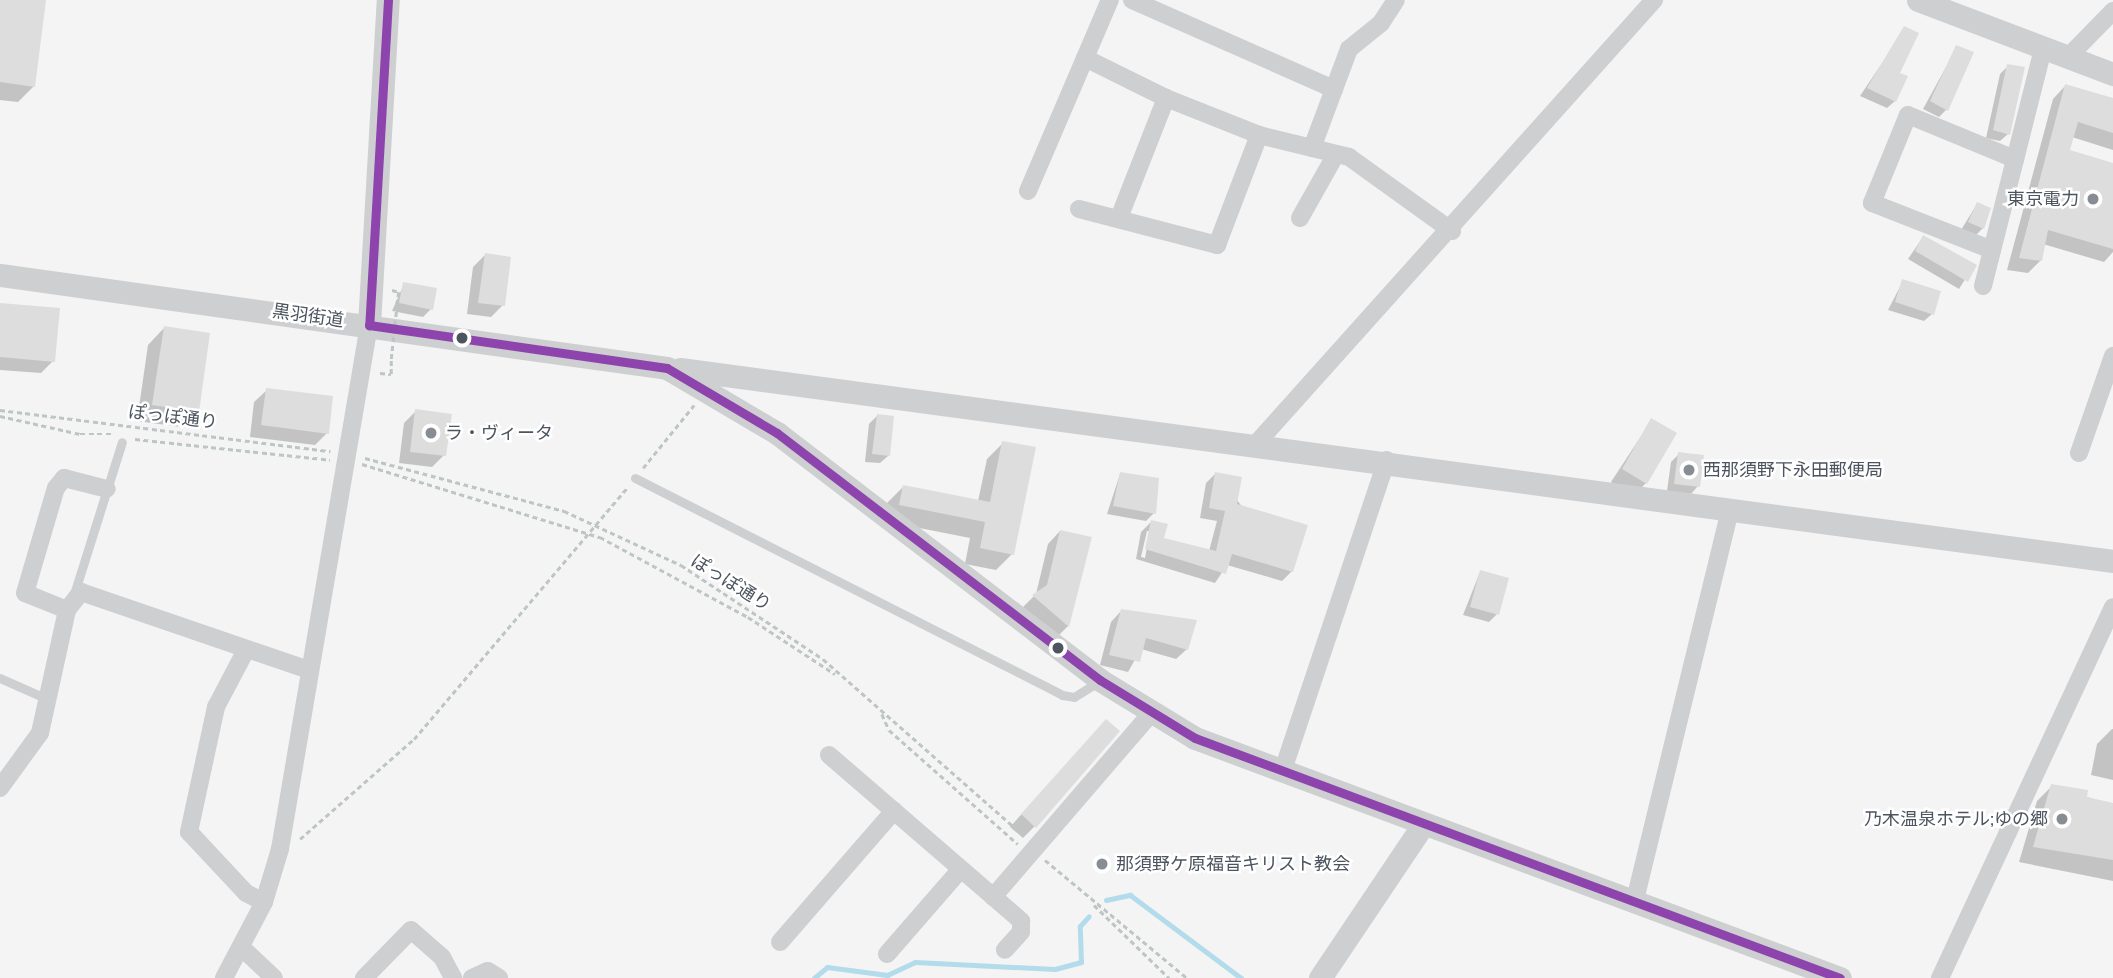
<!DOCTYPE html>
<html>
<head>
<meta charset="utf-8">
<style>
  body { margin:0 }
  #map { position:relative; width:2113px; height:978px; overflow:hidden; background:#f4f4f4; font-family:"Nunito Sans","Noto Sans JP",sans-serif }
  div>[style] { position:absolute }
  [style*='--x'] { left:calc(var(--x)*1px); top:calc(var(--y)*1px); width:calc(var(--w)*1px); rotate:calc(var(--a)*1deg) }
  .shadow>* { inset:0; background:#0003 }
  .stream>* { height:5px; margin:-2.5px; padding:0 2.5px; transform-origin:2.5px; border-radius:2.5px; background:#b2dceb }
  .building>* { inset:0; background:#ddddde }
  .path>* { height:2.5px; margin-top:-1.25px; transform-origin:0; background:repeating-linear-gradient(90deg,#bdc6c4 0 5px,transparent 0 8.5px) }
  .service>* { height:9px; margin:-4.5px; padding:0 4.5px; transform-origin:4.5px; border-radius:4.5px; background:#cecfd1 }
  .minor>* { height:18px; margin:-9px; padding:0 9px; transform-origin:9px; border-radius:9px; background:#cecfd1 }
  .tertiary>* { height:23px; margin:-11.5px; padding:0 11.5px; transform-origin:11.5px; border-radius:11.5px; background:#cecfd1 }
  .path-bridge>* { height:2.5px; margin-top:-1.25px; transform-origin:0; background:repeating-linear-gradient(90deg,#bdc6c4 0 5px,transparent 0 8.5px) }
  .bus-1>* { height:9px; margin:-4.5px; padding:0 4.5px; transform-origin:4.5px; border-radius:4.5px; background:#8e44ad }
  .dots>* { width:19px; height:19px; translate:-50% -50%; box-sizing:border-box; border:4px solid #fff; border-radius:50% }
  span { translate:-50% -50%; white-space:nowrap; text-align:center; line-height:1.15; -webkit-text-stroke:5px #fff; paint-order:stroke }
  .poi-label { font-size:18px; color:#4c555f }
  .right { translate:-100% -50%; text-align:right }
  .left { translate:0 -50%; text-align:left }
  .street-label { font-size:18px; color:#4c555f }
</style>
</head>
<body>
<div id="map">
  <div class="shadow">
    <div style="clip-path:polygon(0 0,45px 0,34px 86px,18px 102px,0 100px)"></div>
    <div style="clip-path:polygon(1905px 29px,1895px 101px,1887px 108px,1860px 96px)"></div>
    <div style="clip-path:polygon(1957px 47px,1946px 110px,1939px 117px,1923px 109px)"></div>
    <div style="clip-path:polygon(2008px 66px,2008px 134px,2000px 141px,1986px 138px,2000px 74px)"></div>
    <div style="clip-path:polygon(2065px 86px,2113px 99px,2113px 150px,2072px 137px,2068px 151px,2113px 165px,2113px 252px,2104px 262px,2043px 244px,2041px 260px,2028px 273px,2007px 270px,2053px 99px)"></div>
    <div style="clip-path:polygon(1977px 204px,1983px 228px,1975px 236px,1961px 230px)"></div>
    <div style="clip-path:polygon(1923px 237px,1974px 265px,1959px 289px,1908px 259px)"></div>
    <div style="clip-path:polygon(485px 255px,503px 305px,491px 317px,467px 314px,473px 267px)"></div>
    <div style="clip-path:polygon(1903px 281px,1932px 314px,1924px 321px,1888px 310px)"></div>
    <div style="clip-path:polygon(404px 284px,431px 309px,423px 317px,392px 311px)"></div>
    <div style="clip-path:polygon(0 308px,53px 361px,41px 373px,0 370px)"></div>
    <div style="clip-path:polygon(164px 328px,197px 411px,181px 427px,137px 421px,148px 345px)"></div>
    <div style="clip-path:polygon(267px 390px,327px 433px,315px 445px,250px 437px,254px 402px)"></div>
    <div style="clip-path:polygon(416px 411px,444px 455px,432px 467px,399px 463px,404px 423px)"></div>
    <div style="clip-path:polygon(877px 416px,888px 456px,880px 463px,865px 462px,869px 424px)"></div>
    <div style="clip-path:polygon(1651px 421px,1646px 483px,1634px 495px,1611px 482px)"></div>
    <div style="clip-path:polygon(1003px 443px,1012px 554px,996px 570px,965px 564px,970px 538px,884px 521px,887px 503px,904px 486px,978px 501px,987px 459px)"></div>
    <div style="clip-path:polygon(1679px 454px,1698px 486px,1691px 494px,1667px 491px,1671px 462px)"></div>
    <div style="clip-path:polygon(evenodd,1216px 473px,1292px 571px,1282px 581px,1227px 565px,1215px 583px,1136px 559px,1141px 532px,1151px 522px,1162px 540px,1209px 551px,1217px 521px,1200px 518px,1206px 483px,1216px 473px,1147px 531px,1150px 531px,1145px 558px,1141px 557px,1147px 531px)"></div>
    <div style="clip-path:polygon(1120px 474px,1154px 513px,1146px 521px,1107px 514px)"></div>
    <div style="clip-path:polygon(1060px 531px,1090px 538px,1068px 626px,1056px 638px,1022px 608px,1036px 594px,1048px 544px)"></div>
    <div style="clip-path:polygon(1480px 572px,1497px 614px,1489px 622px,1463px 615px)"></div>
    <div style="clip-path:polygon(1121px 611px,1187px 649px,1176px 659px,1141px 649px,1128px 672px,1100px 665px,1111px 622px)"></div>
    <div style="clip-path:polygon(2112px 729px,2113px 729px,2113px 780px,2091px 775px,2097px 744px)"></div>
    <div style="clip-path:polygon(1095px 733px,1034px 827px,1023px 838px,1010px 827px)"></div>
    <div style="clip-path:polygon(2052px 786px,2113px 805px,2113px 881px,2019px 862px,2037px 801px)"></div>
  </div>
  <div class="stream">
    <div style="--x:1106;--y:900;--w:25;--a:-12"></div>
    <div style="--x:1130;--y:895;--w:139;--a:36.8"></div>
    <div style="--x:814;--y:978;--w:17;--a:-40"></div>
    <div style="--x:827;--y:967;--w:61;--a:7.6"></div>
    <div style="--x:887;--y:975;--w:31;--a:-25"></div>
    <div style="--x:915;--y:962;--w:140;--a:2.9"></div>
    <div style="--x:1055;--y:969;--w:27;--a:-15"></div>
    <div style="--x:1081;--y:962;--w:36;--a:-92"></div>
    <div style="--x:1080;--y:926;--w:13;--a:-48"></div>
  </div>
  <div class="building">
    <div style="clip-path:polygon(0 0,46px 0,35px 87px,0 82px)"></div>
    <div style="clip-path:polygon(1904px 26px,1919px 33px,1900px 73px,1908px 76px,1896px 102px,1867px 88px)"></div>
    <div style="clip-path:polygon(1956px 45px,1974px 52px,1948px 111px,1930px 101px)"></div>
    <div style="clip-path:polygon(2007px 64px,2025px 67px,2010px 135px,1993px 130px)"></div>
    <div style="clip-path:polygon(2065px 84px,2113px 98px,2113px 133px,2078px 122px,2070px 150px,2113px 163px,2113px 249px,2048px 230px,2042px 261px,2019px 258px)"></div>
    <div style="clip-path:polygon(1977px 202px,1991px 208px,1984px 229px,1968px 222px)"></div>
    <div style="clip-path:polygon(1923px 235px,1977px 265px,1968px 282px,1915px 251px)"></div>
    <div style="clip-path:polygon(485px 253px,511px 257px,505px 306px,478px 303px)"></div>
    <div style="clip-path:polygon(1902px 279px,1941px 291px,1934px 315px,1895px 302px)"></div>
    <div style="clip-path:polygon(403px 282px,437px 288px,433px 310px,399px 303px)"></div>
    <div style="clip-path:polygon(0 303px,60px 308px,55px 362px,0 357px)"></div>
    <div style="clip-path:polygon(164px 326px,210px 333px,199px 412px,152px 405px)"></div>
    <div style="clip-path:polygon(266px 388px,333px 396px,329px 434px,261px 425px)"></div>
    <div style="clip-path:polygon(415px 409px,452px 414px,446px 456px,410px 452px)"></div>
    <div style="clip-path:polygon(877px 414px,894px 416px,890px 456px,872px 454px)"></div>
    <div style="clip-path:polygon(1651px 418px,1677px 433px,1647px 484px,1622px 469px)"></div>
    <div style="clip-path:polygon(1002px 441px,1036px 447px,1014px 555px,980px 548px,985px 522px,899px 505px,903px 485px,990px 502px)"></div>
    <div style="clip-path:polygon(1678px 452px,1704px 455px,1700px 487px,1674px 484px)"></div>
    <div style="clip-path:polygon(1120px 472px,1159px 478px,1156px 514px,1113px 506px)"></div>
    <div style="clip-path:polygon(1215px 472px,1242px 477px,1237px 504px,1308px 525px,1293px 572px,1232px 554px,1226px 574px,1145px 549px,1151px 520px,1168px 524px,1164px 538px,1216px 551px,1225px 511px,1209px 508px)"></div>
    <div style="clip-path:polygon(1060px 530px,1092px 537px,1069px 627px,1032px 595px,1047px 585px)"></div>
    <div style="clip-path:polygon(1480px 570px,1509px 578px,1499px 615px,1470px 607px)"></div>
    <div style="clip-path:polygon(1121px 609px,1197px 620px,1188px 650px,1146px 638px,1140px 662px,1109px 655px)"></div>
    <div style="clip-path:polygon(1106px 719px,1120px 731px,1036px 828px,1021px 814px)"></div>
    <div style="clip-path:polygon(2051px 784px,2088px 790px,2087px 797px,2113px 803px,2113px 860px,2033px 847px)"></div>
  </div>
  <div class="path">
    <div style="--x:392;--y:290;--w:7;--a:16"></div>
    <div style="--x:399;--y:292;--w:12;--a:99"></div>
    <div style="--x:380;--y:373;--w:11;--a:5"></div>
    <div style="--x:391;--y:374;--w:15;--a:-90"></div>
    <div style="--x:0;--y:410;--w:333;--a:7.1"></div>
    <div style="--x:0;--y:416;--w:82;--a:12.7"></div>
    <div style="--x:80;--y:434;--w:32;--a:0"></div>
    <div style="--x:135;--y:439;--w:196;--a:6.1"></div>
    <div style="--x:365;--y:458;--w:206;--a:14.9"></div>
    <div style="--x:564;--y:511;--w:129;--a:24.8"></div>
    <div style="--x:681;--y:565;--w:170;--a:33.5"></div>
    <div style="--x:823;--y:659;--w:266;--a:41.3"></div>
    <div style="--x:362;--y:464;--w:249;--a:17.1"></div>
    <div style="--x:600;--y:537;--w:168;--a:28.4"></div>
    <div style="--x:748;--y:617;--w:104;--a:33.2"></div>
    <div style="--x:643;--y:468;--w:81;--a:-51"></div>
    <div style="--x:882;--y:714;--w:17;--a:66"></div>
    <div style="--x:889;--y:730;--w:172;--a:41.5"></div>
    <div style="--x:300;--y:839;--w:152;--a:-41.3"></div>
    <div style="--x:414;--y:739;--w:331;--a:-49.7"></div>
    <div style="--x:1045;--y:860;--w:185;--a:39.7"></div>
    <div style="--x:1094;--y:905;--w:105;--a:44.2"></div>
  </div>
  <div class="service">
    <div style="--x:635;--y:478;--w:479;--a:26.9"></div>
    <div style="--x:1062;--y:695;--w:12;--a:9"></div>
    <div style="--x:1074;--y:697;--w:28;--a:-32"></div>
    <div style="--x:74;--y:594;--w:159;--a:-72.5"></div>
    <div style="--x:0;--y:678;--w:49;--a:24"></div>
  </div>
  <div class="minor">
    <div style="--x:1132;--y:0;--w:221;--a:23.8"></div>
    <div style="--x:1085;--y:58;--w:90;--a:26.3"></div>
    <div style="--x:2067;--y:58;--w:66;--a:-45.6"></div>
    <div style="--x:1312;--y:148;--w:106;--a:-69.5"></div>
    <div style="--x:1349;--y:49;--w:41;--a:-39.1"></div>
    <div style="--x:1381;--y:23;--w:27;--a:-57"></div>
    <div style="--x:1028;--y:191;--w:208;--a:-66.8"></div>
    <div style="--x:1079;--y:209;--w:143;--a:14.6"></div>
    <div style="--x:1217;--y:245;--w:118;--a:-69.1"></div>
    <div style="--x:1119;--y:218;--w:129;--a:-68.6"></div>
    <div style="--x:1166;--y:98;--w:100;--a:21.7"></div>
    <div style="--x:1259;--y:135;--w:93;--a:13.7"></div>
    <div style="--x:1349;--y:157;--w:127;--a:35.7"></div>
    <div style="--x:1300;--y:218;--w:73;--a:-60.6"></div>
    <div style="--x:1992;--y:250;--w:129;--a:-158.6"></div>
    <div style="--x:1872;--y:203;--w:95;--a:-67.8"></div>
    <div style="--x:1908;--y:115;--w:116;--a:22.4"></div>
    <div style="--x:1983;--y:286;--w:244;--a:-75.8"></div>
    <div style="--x:1255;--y:445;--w:598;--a:-48.12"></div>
    <div style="--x:2079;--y:453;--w:103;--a:-70.7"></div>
    <div style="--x:67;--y:610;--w:45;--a:-158"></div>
    <div style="--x:25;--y:593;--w:109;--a:-73.6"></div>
    <div style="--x:56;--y:488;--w:13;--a:-51"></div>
    <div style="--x:64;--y:478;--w:44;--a:14.3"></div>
    <div style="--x:246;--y:650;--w:64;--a:117.8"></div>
    <div style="--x:216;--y:707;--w:128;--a:102.2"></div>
    <div style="--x:189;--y:832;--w:83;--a:46.9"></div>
    <div style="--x:246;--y:893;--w:20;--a:27"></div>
    <div style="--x:829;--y:755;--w:254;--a:40.8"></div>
    <div style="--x:1021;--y:921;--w:11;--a:90"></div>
    <div style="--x:1021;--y:932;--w:24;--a:132"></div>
    <div style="--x:1282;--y:773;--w:330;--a:-71.5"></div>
    <div style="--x:0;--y:788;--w:68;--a:-54"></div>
    <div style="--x:40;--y:733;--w:126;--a:-77.6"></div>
    <div style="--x:67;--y:610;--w:23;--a:-52"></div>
    <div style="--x:81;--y:592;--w:241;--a:18.9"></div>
    <div style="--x:993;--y:897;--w:243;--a:-49.3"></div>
    <div style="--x:1634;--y:904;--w:406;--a:-76.3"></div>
    <div style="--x:780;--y:942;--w:174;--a:-49"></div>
    <div style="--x:241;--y:947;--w:45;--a:43.2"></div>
    <div style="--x:887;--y:954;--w:111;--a:-49"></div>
    <div style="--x:224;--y:978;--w:86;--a:-62.2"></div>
    <div style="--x:264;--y:902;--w:55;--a:-73.2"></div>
    <div style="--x:280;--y:849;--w:532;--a:-80.36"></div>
    <div style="--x:364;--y:978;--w:67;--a:-45.6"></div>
    <div style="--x:411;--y:930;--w:41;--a:41.1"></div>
    <div style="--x:442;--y:957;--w:24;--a:62"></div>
    <div style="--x:472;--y:978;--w:17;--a:-24"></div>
    <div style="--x:488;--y:971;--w:13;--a:32"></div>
    <div style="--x:1940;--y:978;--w:409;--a:-65"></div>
  </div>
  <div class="tertiary">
    <div style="--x:1918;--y:0;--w:209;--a:20.8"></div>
    <div style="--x:0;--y:275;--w:673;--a:7.94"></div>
    <div style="--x:667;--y:368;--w:128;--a:30.6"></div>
    <div style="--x:777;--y:433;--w:407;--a:37.4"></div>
    <div style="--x:1100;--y:680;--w:111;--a:31.4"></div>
    <div style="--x:1195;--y:738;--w:688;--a:20.41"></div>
    <div style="--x:369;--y:325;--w:326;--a:-86.7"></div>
    <div style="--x:680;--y:369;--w:1446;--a:7.63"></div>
    <div style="--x:1320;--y:978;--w:184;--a:-56.1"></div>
  </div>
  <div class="path-bridge">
    <div style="--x:391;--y:359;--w:55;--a:-83.8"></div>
  </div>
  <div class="bus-1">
    <div style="--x:388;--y:0;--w:326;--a:93.3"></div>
    <div style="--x:369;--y:325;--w:301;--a:8.2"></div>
    <div style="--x:667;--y:368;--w:128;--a:30.6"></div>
    <div style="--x:777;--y:433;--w:407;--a:37.4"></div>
    <div style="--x:1100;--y:680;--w:111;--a:31.4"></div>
    <div style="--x:1195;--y:738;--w:688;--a:20.41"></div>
  </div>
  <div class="dots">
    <div style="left:2093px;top:199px;background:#878d93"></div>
    <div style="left:462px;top:338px;background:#4c555f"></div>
    <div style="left:431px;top:433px;background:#878d93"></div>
    <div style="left:1689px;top:470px;background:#878d93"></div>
    <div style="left:1058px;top:648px;background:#4c555f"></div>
    <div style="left:2062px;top:819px;background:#878d93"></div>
    <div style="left:1102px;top:864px;background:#878d93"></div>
  </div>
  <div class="poi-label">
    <span class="right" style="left:2079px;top:199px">東京電力</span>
    <span class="left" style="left:445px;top:433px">ラ・ヴィータ</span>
    <span class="left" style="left:1703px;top:470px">西那須野下永田郵便局</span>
    <span class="right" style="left:2048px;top:819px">乃木温泉ホテル;ゆの郷</span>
    <span class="left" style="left:1116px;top:864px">那須野ケ原福音キリスト教会</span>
  </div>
  <div class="street-label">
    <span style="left:308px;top:316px;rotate:8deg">黒羽街道</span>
    <span style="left:173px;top:417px;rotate:7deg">ぽっぽ通り</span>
    <span style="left:731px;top:583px;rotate:32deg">ぽっぽ通り</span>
  </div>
</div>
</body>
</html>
